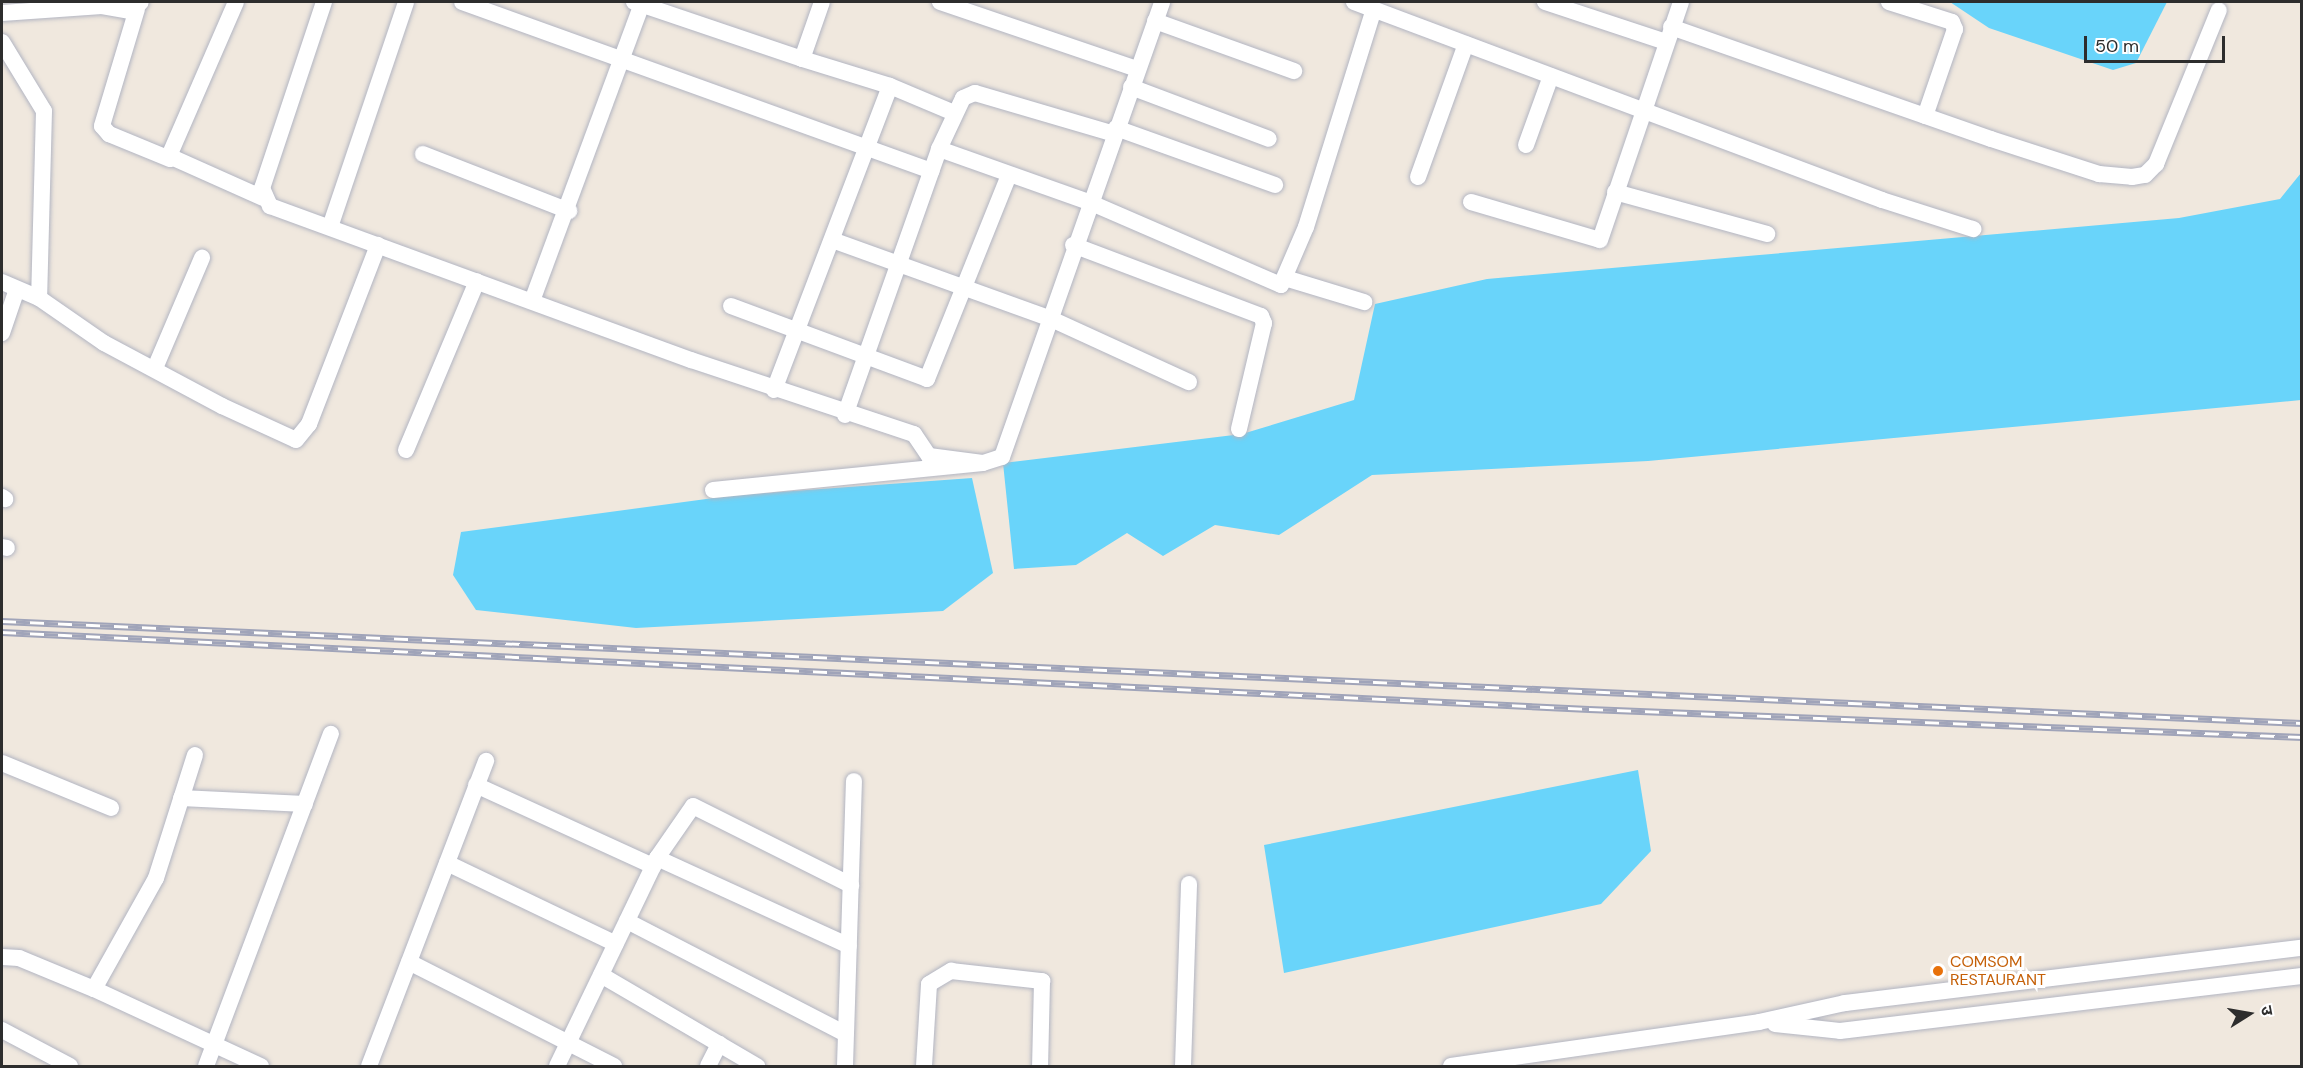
<!DOCTYPE html>
<html>
<head>
<meta charset="utf-8">
<style>
  body { margin:0 }
  #map { position:relative; width:2303px; height:1068px; overflow:hidden; background:#f0e8de; font-family:"DM Sans","Noto Sans Devanagari",sans-serif }
  div>[style] { position:absolute }
  [style*='--x'] { left:calc(var(--x)*1px); top:calc(var(--y)*1px); width:calc(var(--w)*1px); rotate:calc(var(--a)*1deg) }
  .water>* { inset:0; background:#69d4fa }
  .roads { filter:drop-shadow(0 0 2px #b2b5c2) drop-shadow(0 0 2px #b2b5c2) }
  .street>* { height:16px; margin:-8px; padding:0 8px; transform-origin:8px; border-radius:8px; background:#fff }
  .rail>* { height:7px; margin-top:-3.5px; transform-origin:0; background:repeating-linear-gradient(90deg,#fff 0 14px,#a0a4b9 0 28px); box-sizing:border-box; border-block:2px solid #a0a4b9 }
  .dots>* { width:16px; height:16px; translate:-50% -50%; box-sizing:border-box; border:3px solid #fff; border-radius:50% }
  span { translate:-50% -50%; white-space:nowrap; text-align:center; line-height:1.15; -webkit-text-stroke:6px #fff; paint-order:stroke }
  .food-label { font-size:16px; color:#c56008 }
  .left { translate:0 -50%; text-align:left }
  .frame { position:absolute; inset:0; border:3px solid #2d2d2d; pointer-events:none }
  .north { position:absolute; left:2219px; top:984px; width:60px; height:60px; -webkit-text-stroke:4px #fff; paint-order:stroke; rotate:79deg; font-size:16px; font-weight:700; line-height:24px; text-align:center; color:#2d2d2d }
  .north::after { content:''; display:block; margin:auto; width:21px; height:27px; background:#2d2d2d; clip-path:polygon(50% 0,100% 100%,50% 72%,0 100%) }
  .scale { position:absolute; left:2084px; top:36px; width:141px; height:27px; box-sizing:border-box; border:3px solid #2d2d2d; border-top:0; padding-left:8px; font-size:18px; line-height:21px; white-space:nowrap; color:#2d2d2d; -webkit-text-stroke:4px #fff; paint-order:stroke }
</style>
</head>
<body>
<div id="map">
  <div class="water">
    <div style="clip-path:polygon(1950px 2px,2167px 2px,2136px 63px,2113px 70px,1989px 28px)"></div>
    <div style="clip-path:polygon(2301px 173px,2301px 400px,1648px 461px,1372px 475px,1279px 535px,1215px 525px,1163px 556px,1127px 533px,1076px 565px,1014px 569px,1003px 463px,1242px 434px,1354px 400px,1375px 304px,1487px 279px,2179px 218px,2280px 199px)"></div>
    <div style="clip-path:polygon(972px 478px,993px 573px,943px 611px,636px 628px,476px 610px,453px 575px,461px 532px,736px 495px)"></div>
    <div style="clip-path:polygon(1638px 770px,1651px 851px,1601px 904px,1284px 973px,1264px 845px)"></div>
  </div>
  <div class="roads">
    <div class="street">
      <div style="--x:236;--y:2;--w:168;--a:113.5"></div>
      <div style="--x:169;--y:156;--w:103;--a:24.1"></div>
      <div style="--x:324;--y:2;--w:196;--a:108.4"></div>
      <div style="--x:262;--y:188;--w:20;--a:66"></div>
      <div style="--x:270;--y:206;--w:448;--a:20.1"></div>
      <div style="--x:691;--y:360;--w:235;--a:18.4"></div>
      <div style="--x:914;--y:434;--w:27;--a:56"></div>
      <div style="--x:929;--y:456;--w:54;--a:7.4"></div>
      <div style="--x:462;--y:2;--w:499;--a:19.8"></div>
      <div style="--x:634;--y:2;--w:177;--a:18.7"></div>
      <div style="--x:940;--y:2;--w:208;--a:18.8"></div>
      <div style="--x:1354;--y:2;--w:564;--a:20.56"></div>
      <div style="--x:1882;--y:200;--w:96;--a:17.7"></div>
      <div style="--x:1545;--y:2;--w:127;--a:18.3"></div>
      <div style="--x:1889;--y:2;--w:66;--a:17.6"></div>
      <div style="--x:1952;--y:22;--w:8;--a:67"></div>
      <div style="--x:1955;--y:29;--w:92;--a:109"></div>
      <div style="--x:137;--y:9;--w:122;--a:106.7"></div>
      <div style="--x:102;--y:126;--w:11;--a:49"></div>
      <div style="--x:109;--y:134;--w:66;--a:22.3"></div>
      <div style="--x:2;--y:13;--w:100;--a:-4"></div>
      <div style="--x:102;--y:6;--w:29;--a:10"></div>
      <div style="--x:131;--y:11;--w:13;--a:-42"></div>
      <div style="--x:1155;--y:21;--w:148;--a:19.8"></div>
      <div style="--x:1671;--y:27;--w:339;--a:19.3"></div>
      <div style="--x:1991;--y:139;--w:114;--a:18"></div>
      <div style="--x:2099;--y:174;--w:33;--a:5"></div>
      <div style="--x:2132;--y:177;--w:13;--a:-9"></div>
      <div style="--x:2145;--y:175;--w:16;--a:-45"></div>
      <div style="--x:2156;--y:164;--w:166;--a:-67.8"></div>
      <div style="--x:2;--y:42;--w:81;--a:58.7"></div>
      <div style="--x:44;--y:111;--w:187;--a:91.5"></div>
      <div style="--x:890;--y:86;--w:69;--a:22.9"></div>
      <div style="--x:1131;--y:87;--w:147;--a:20.6"></div>
      <div style="--x:1116;--y:128;--w:169;--a:19.7"></div>
      <div style="--x:1526;--y:145;--w:73;--a:-70.1"></div>
      <div style="--x:939;--y:149;--w:159;--a:19.5"></div>
      <div style="--x:1089;--y:202;--w:209;--a:23.4"></div>
      <div style="--x:1281;--y:285;--w:63;--a:-66.7"></div>
      <div style="--x:1306;--y:227;--w:228;--a:-72.7"></div>
      <div style="--x:423;--y:154;--w:157;--a:21.3"></div>
      <div style="--x:1418;--y:177;--w:141;--a:-70.2"></div>
      <div style="--x:1615;--y:192;--w:158;--a:15.4"></div>
      <div style="--x:1471;--y:202;--w:134;--a:16.4"></div>
      <div style="--x:1600;--y:240;--w:251;--a:-71.2"></div>
      <div style="--x:330;--y:227;--w:237;--a:-71.3"></div>
      <div style="--x:832;--y:240;--w:231;--a:19.8"></div>
      <div style="--x:1049;--y:318;--w:154;--a:24.6"></div>
      <div style="--x:1073;--y:245;--w:201;--a:20.7"></div>
      <div style="--x:1261;--y:316;--w:8;--a:67"></div>
      <div style="--x:1264;--y:323;--w:109;--a:103.3"></div>
      <div style="--x:1285;--y:278;--w:83;--a:16.9"></div>
      <div style="--x:2;--y:282;--w:40;--a:23.4"></div>
      <div style="--x:39;--y:298;--w:79;--a:34.7"></div>
      <div style="--x:104;--y:343;--w:134;--a:28.1"></div>
      <div style="--x:222;--y:406;--w:81;--a:24.7"></div>
      <div style="--x:296;--y:440;--w:21;--a:-51"></div>
      <div style="--x:309;--y:424;--w:192;--a:-68.9"></div>
      <div style="--x:532;--y:301;--w:317;--a:-69.7"></div>
      <div style="--x:731;--y:306;--w:209;--a:20.4"></div>
      <div style="--x:927;--y:379;--w:220;--a:-68.1"></div>
      <div style="--x:2;--y:333;--w:46;--a:-71.2"></div>
      <div style="--x:155;--y:368;--w:120;--a:-66.9"></div>
      <div style="--x:774;--y:390;--w:325;--a:-69.1"></div>
      <div style="--x:890;--y:86;--w:92;--a:-162.9"></div>
      <div style="--x:802;--y:59;--w:60;--a:-70.7"></div>
      <div style="--x:845;--y:415;--w:282;--a:-70.5"></div>
      <div style="--x:939;--y:149;--w:56;--a:-64.8"></div>
      <div style="--x:963;--y:98;--w:13;--a:-23"></div>
      <div style="--x:975;--y:93;--w:145;--a:16.4"></div>
      <div style="--x:406;--y:450;--w:183;--a:-67.2"></div>
      <div style="--x:713;--y:490;--w:271;--a:-5.7"></div>
      <div style="--x:983;--y:463;--w:20;--a:-18"></div>
      <div style="--x:1002;--y:457;--w:482;--a:-70.6"></div>
      <div style="--x:2;--y:497;--w:4;--a:34"></div>
      <div style="--x:2;--y:547;--w:5;--a:11"></div>
      <div style="--x:2;--y:763;--w:118;--a:22.4"></div>
      <div style="--x:476;--y:785;--w:195;--a:24.6"></div>
      <div style="--x:181;--y:798;--w:124;--a:2.8"></div>
      <div style="--x:657;--y:858;--w:211;--a:24.6"></div>
      <div style="--x:447;--y:863;--w:187;--a:25.6"></div>
      <div style="--x:627;--y:921;--w:246;--a:27.3"></div>
      <div style="--x:2;--y:957;--w:17;--a:3"></div>
      <div style="--x:19;--y:958;--w:81;--a:22.5"></div>
      <div style="--x:94;--y:989;--w:184;--a:24.8"></div>
      <div style="--x:409;--y:962;--w:230;--a:26.9"></div>
      <div style="--x:601;--y:975;--w:181;--a:30.3"></div>
      <div style="--x:94;--y:989;--w:127;--a:-60.8"></div>
      <div style="--x:156;--y:878;--w:129;--a:-72.4"></div>
      <div style="--x:1775;--y:1024;--w:65;--a:6.1"></div>
      <div style="--x:1840;--y:1031;--w:465;--a:-6.8"></div>
      <div style="--x:2;--y:1030;--w:77;--a:27.9"></div>
      <div style="--x:206;--y:1066;--w:355;--a:-69.4"></div>
      <div style="--x:369;--y:1066;--w:327;--a:-69"></div>
      <div style="--x:557;--y:1066;--w:231;--a:-64.3"></div>
      <div style="--x:657;--y:858;--w:63;--a:-55.3"></div>
      <div style="--x:693;--y:806;--w:177;--a:26.6"></div>
      <div style="--x:708;--y:1066;--w:25;--a:-63"></div>
      <div style="--x:845;--y:1066;--w:285;--a:-88.2"></div>
      <div style="--x:924;--y:1066;--w:82;--a:-86.5"></div>
      <div style="--x:929;--y:984;--w:26;--a:-31"></div>
      <div style="--x:951;--y:971;--w:92;--a:6.3"></div>
      <div style="--x:1042;--y:981;--w:85;--a:91.3"></div>
      <div style="--x:1183;--y:1066;--w:182;--a:-88.1"></div>
      <div style="--x:1451;--y:1066;--w:311;--a:-8.1"></div>
      <div style="--x:1759;--y:1022;--w:88;--a:-12.5"></div>
      <div style="--x:1845;--y:1003;--w:460;--a:-6.9"></div>
    </div>
  </div>
  <div class="rail">
    <div style="--x:2;--y:621;--w:2302;--a:2.54"></div>
    <div style="--x:2;--y:632;--w:1589;--a:2.78"></div>
    <div style="--x:1589;--y:709;--w:714;--a:2.25"></div>
  </div>
  <div class="dots">
    <div style="left:1938px;top:971px;background:#e8710a"></div>
  </div>
  <div class="food-label">
    <span class="left" style="left:1950px;top:971px">COMSOM<br>RESTAURANT</span>
  </div>
  <div class="frame"></div>
  <div class="north">उ</div>
  <div class="scale">50 m</div>
</div>
</body>
</html>
